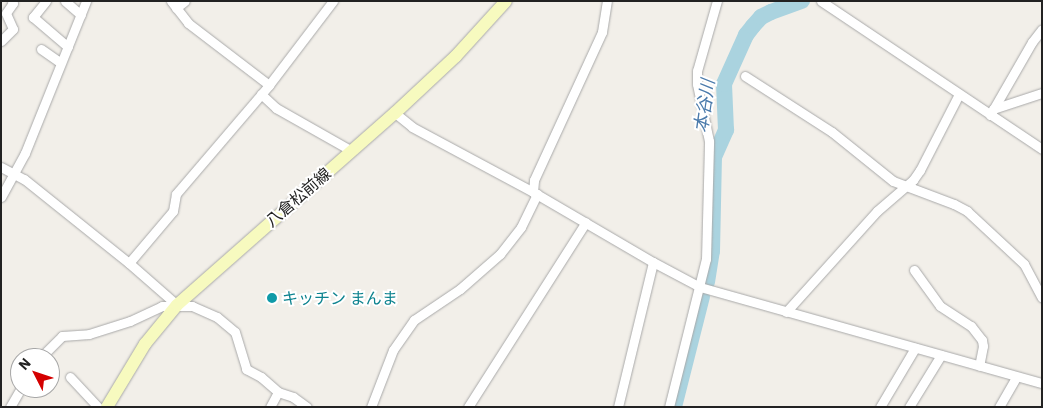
<!DOCTYPE html>
<html>
<head>
<meta charset="utf-8">
<style>
  body { margin:0 }
  #map { position:relative; width:1043px; height:408px; overflow:hidden; background:#f2efe9; font-family:"IBM Plex Sans","Noto Sans JP",sans-serif }
  div>[style] { position:absolute }
  [style*='--x'] { left:calc(var(--x)*1px); top:calc(var(--y)*1px); width:calc(var(--w)*1px); rotate:calc(var(--a)*1deg) }
  .river>* { height:16px; margin:-8px; padding:0 8px; transform-origin:8px; border-radius:8px; background:#aad3df }
  .roads { filter:drop-shadow(0 0 1px #a9a9a9) drop-shadow(0 0 1px #a9a9a9) }
  .street>* { height:9px; margin:-4.5px; padding:0 4.5px; transform-origin:4.5px; border-radius:4.5px; background:#fff }
  .secondary>* { height:12px; margin:-6px; padding:0 6px; transform-origin:6px; border-radius:6px; background:#f7fabf }
  .dots>* { width:14px; height:14px; translate:-50% -50%; box-sizing:border-box; border:2px solid #fff; border-radius:50% }
  span { translate:-50% -50%; white-space:nowrap; text-align:center; line-height:1.15; -webkit-text-stroke:4px #fff; paint-order:stroke }
  .street-label { font-size:16px; color:#222 }
  .culture-label { font-size:16px; color:#0d838f }
  .left { translate:0 -50%; text-align:left }
  .water-label { font-size:18px; color:#4a7aab; font-style:italic }
  .frame { position:absolute; inset:0; border:2px solid #222; pointer-events:none }
  .north { position:absolute; left:10px; top:348px; width:50px; height:50px; box-sizing:border-box; background:#fff; border:1px solid #a7a7a7; border-radius:50%; rotate:311deg; font-size:14px; font-weight:700; line-height:20px; text-align:center; color:#222 }
  .north::after { content:''; display:block; margin:auto; width:18px; height:22px; background:#d40000; clip-path:polygon(50% 0,100% 100%,50% 72%,0 100%) }
</style>
</head>
<body>
<div id="map">
  <div class="river">
    <div style="--x:707;--y:282;--w:31;--a:-81"></div>
    <div style="--x:712;--y:251;--w:94;--a:-88.8"></div>
    <div style="--x:714;--y:157;--w:30;--a:-66"></div>
    <div style="--x:726;--y:130;--w:46;--a:-92.5"></div>
    <div style="--x:724;--y:84;--w:54;--a:-65.8"></div>
    <div style="--x:746;--y:35;--w:11;--a:-52"></div>
    <div style="--x:753;--y:26;--w:12;--a:-48"></div>
    <div style="--x:761;--y:17;--w:11;--a:-27"></div>
    <div style="--x:771;--y:12;--w:33;--a:-20"></div>
    <div style="--x:674;--y:407;--w:114;--a:-75.8"></div>
  </div>
  <div class="roads">
    <div class="street">
      <div style="--x:46;--y:1;--w:21;--a:129"></div>
      <div style="--x:33;--y:17;--w:46;--a:40.6"></div>
      <div style="--x:65;--y:1;--w:21;--a:41"></div>
      <div style="--x:171;--y:1;--w:28;--a:52"></div>
      <div style="--x:188;--y:23;--w:102;--a:37.4"></div>
      <div style="--x:821;--y:1;--w:266;--a:33.8"></div>
      <div style="--x:176;--y:8;--w:11;--a:-38"></div>
      <div style="--x:1;--y:41;--w:17;--a:-45"></div>
      <div style="--x:13;--y:29;--w:17;--a:-114"></div>
      <div style="--x:6;--y:13;--w:12;--a:-55"></div>
      <div style="--x:13;--y:3;--w:2;--a:-117"></div>
      <div style="--x:41;--y:49;--w:24;--a:35"></div>
      <div style="--x:745;--y:76;--w:103;--a:32.8"></div>
      <div style="--x:832;--y:132;--w:78;--a:38.8"></div>
      <div style="--x:893;--y:181;--w:65;--a:20.7"></div>
      <div style="--x:954;--y:204;--w:15;--a:28"></div>
      <div style="--x:967;--y:211;--w:78;--a:42.9"></div>
      <div style="--x:1024;--y:264;--w:38;--a:62"></div>
      <div style="--x:261;--y:94;--w:21;--a:43"></div>
      <div style="--x:276;--y:108;--w:87;--a:29.5"></div>
      <div style="--x:993;--y:109;--w:52;--a:-18.1"></div>
      <div style="--x:395;--y:113;--w:22;--a:39"></div>
      <div style="--x:412;--y:127;--w:137;--a:28.2"></div>
      <div style="--x:533;--y:192;--w:139;--a:30.3"></div>
      <div style="--x:653;--y:262;--w:53;--a:28"></div>
      <div style="--x:700;--y:287;--w:355;--a:15.7"></div>
      <div style="--x:990;--y:115;--w:84;--a:-60.1"></div>
      <div style="--x:1032;--y:42;--w:16;--a:-52"></div>
      <div style="--x:1;--y:167;--w:26;--a:28"></div>
      <div style="--x:24;--y:179;--w:134;--a:38.7"></div>
      <div style="--x:129;--y:263;--w:64;--a:41.2"></div>
      <div style="--x:533;--y:192;--w:12;--a:-85"></div>
      <div style="--x:534;--y:180;--w:163;--a:-65.3"></div>
      <div style="--x:602;--y:32;--w:31;--a:-81"></div>
      <div style="--x:1;--y:197;--w:50;--a:-61.4"></div>
      <div style="--x:25;--y:153;--w:164;--a:-68.1"></div>
      <div style="--x:129;--y:263;--w:68;--a:-49.8"></div>
      <div style="--x:173;--y:211;--w:17;--a:-80"></div>
      <div style="--x:176;--y:194;--w:143;--a:-49.5"></div>
      <div style="--x:269;--y:85;--w:106;--a:-52.7"></div>
      <div style="--x:914;--y:270;--w:44;--a:54.2"></div>
      <div style="--x:940;--y:306;--w:37;--a:33"></div>
      <div style="--x:971;--y:326;--w:18;--a:52"></div>
      <div style="--x:982;--y:340;--w:6;--a:81"></div>
      <div style="--x:983;--y:346;--w:20;--a:101"></div>
      <div style="--x:786;--y:312;--w:136;--a:-48"></div>
      <div style="--x:877;--y:211;--w:48;--a:-40.7"></div>
      <div style="--x:913;--y:180;--w:12;--a:-55"></div>
      <div style="--x:920;--y:170;--w:85;--a:-62.8"></div>
      <div style="--x:40;--y:358;--w:31;--a:-45"></div>
      <div style="--x:62;--y:336;--w:27;--a:-4"></div>
      <div style="--x:89;--y:334;--w:43;--a:-17.6"></div>
      <div style="--x:130;--y:321;--w:35;--a:-25"></div>
      <div style="--x:162;--y:306;--w:30;--a:0"></div>
      <div style="--x:192;--y:306;--w:27;--a:24"></div>
      <div style="--x:217;--y:317;--w:23;--a:40"></div>
      <div style="--x:235;--y:332;--w:39;--a:73"></div>
      <div style="--x:246;--y:369;--w:17;--a:28"></div>
      <div style="--x:261;--y:377;--w:23;--a:41"></div>
      <div style="--x:278;--y:392;--w:17;--a:118"></div>
      <div style="--x:70;--y:377;--w:41;--a:47"></div>
      <div style="--x:278;--y:392;--w:16;--a:18"></div>
      <div style="--x:293;--y:397;--w:17;--a:36"></div>
      <div style="--x:10;--y:407;--w:22;--a:-60"></div>
      <div style="--x:371;--y:407;--w:61;--a:-68.9"></div>
      <div style="--x:393;--y:350;--w:37;--a:-55"></div>
      <div style="--x:414;--y:320;--w:55;--a:-34"></div>
      <div style="--x:460;--y:289;--w:53;--a:-41.2"></div>
      <div style="--x:500;--y:254;--w:34;--a:-52"></div>
      <div style="--x:521;--y:227;--w:37;--a:-64"></div>
      <div style="--x:468;--y:407;--w:219;--a:-57.5"></div>
      <div style="--x:618;--y:407;--w:149;--a:-76.4"></div>
      <div style="--x:669;--y:407;--w:153;--a:-76"></div>
      <div style="--x:706;--y:259;--w:118;--a:-88.5"></div>
      <div style="--x:709;--y:141;--w:58;--a:-101.9"></div>
      <div style="--x:697;--y:84;--w:13;--a:-90"></div>
      <div style="--x:697;--y:71;--w:73;--a:-74.1"></div>
      <div style="--x:880;--y:407;--w:69;--a:-59.3"></div>
      <div style="--x:909;--y:407;--w:61;--a:-58.4"></div>
      <div style="--x:999;--y:407;--w:34;--a:-60"></div>
    </div>
    <div class="secondary">
      <div style="--x:107;--y:407;--w:74;--a:-58.9"></div>
      <div style="--x:145;--y:344;--w:50;--a:-50.6"></div>
      <div style="--x:177;--y:305;--w:290;--a:-41.4"></div>
      <div style="--x:395;--y:113;--w:83;--a:-43.1"></div>
      <div style="--x:456;--y:56;--w:74;--a:-47.7"></div>
    </div>
  </div>
  <div class="dots">
    <div style="left:272px;top:298px;background:#0f9aa8"></div>
  </div>
  <div class="street-label">
    <span style="left:298px;top:197px;rotate:-41deg">八倉松前線</span>
  </div>
  <div class="culture-label">
    <span class="left" style="left:282px;top:298px">キッチン まんま</span>
  </div>
  <div class="water-label">
    <span style="left:705px;top:106px;rotate:-82deg">本谷川</span>
  </div>
  <div class="frame"></div>
  <div class="north">N</div>
</div>
</body>
</html>
